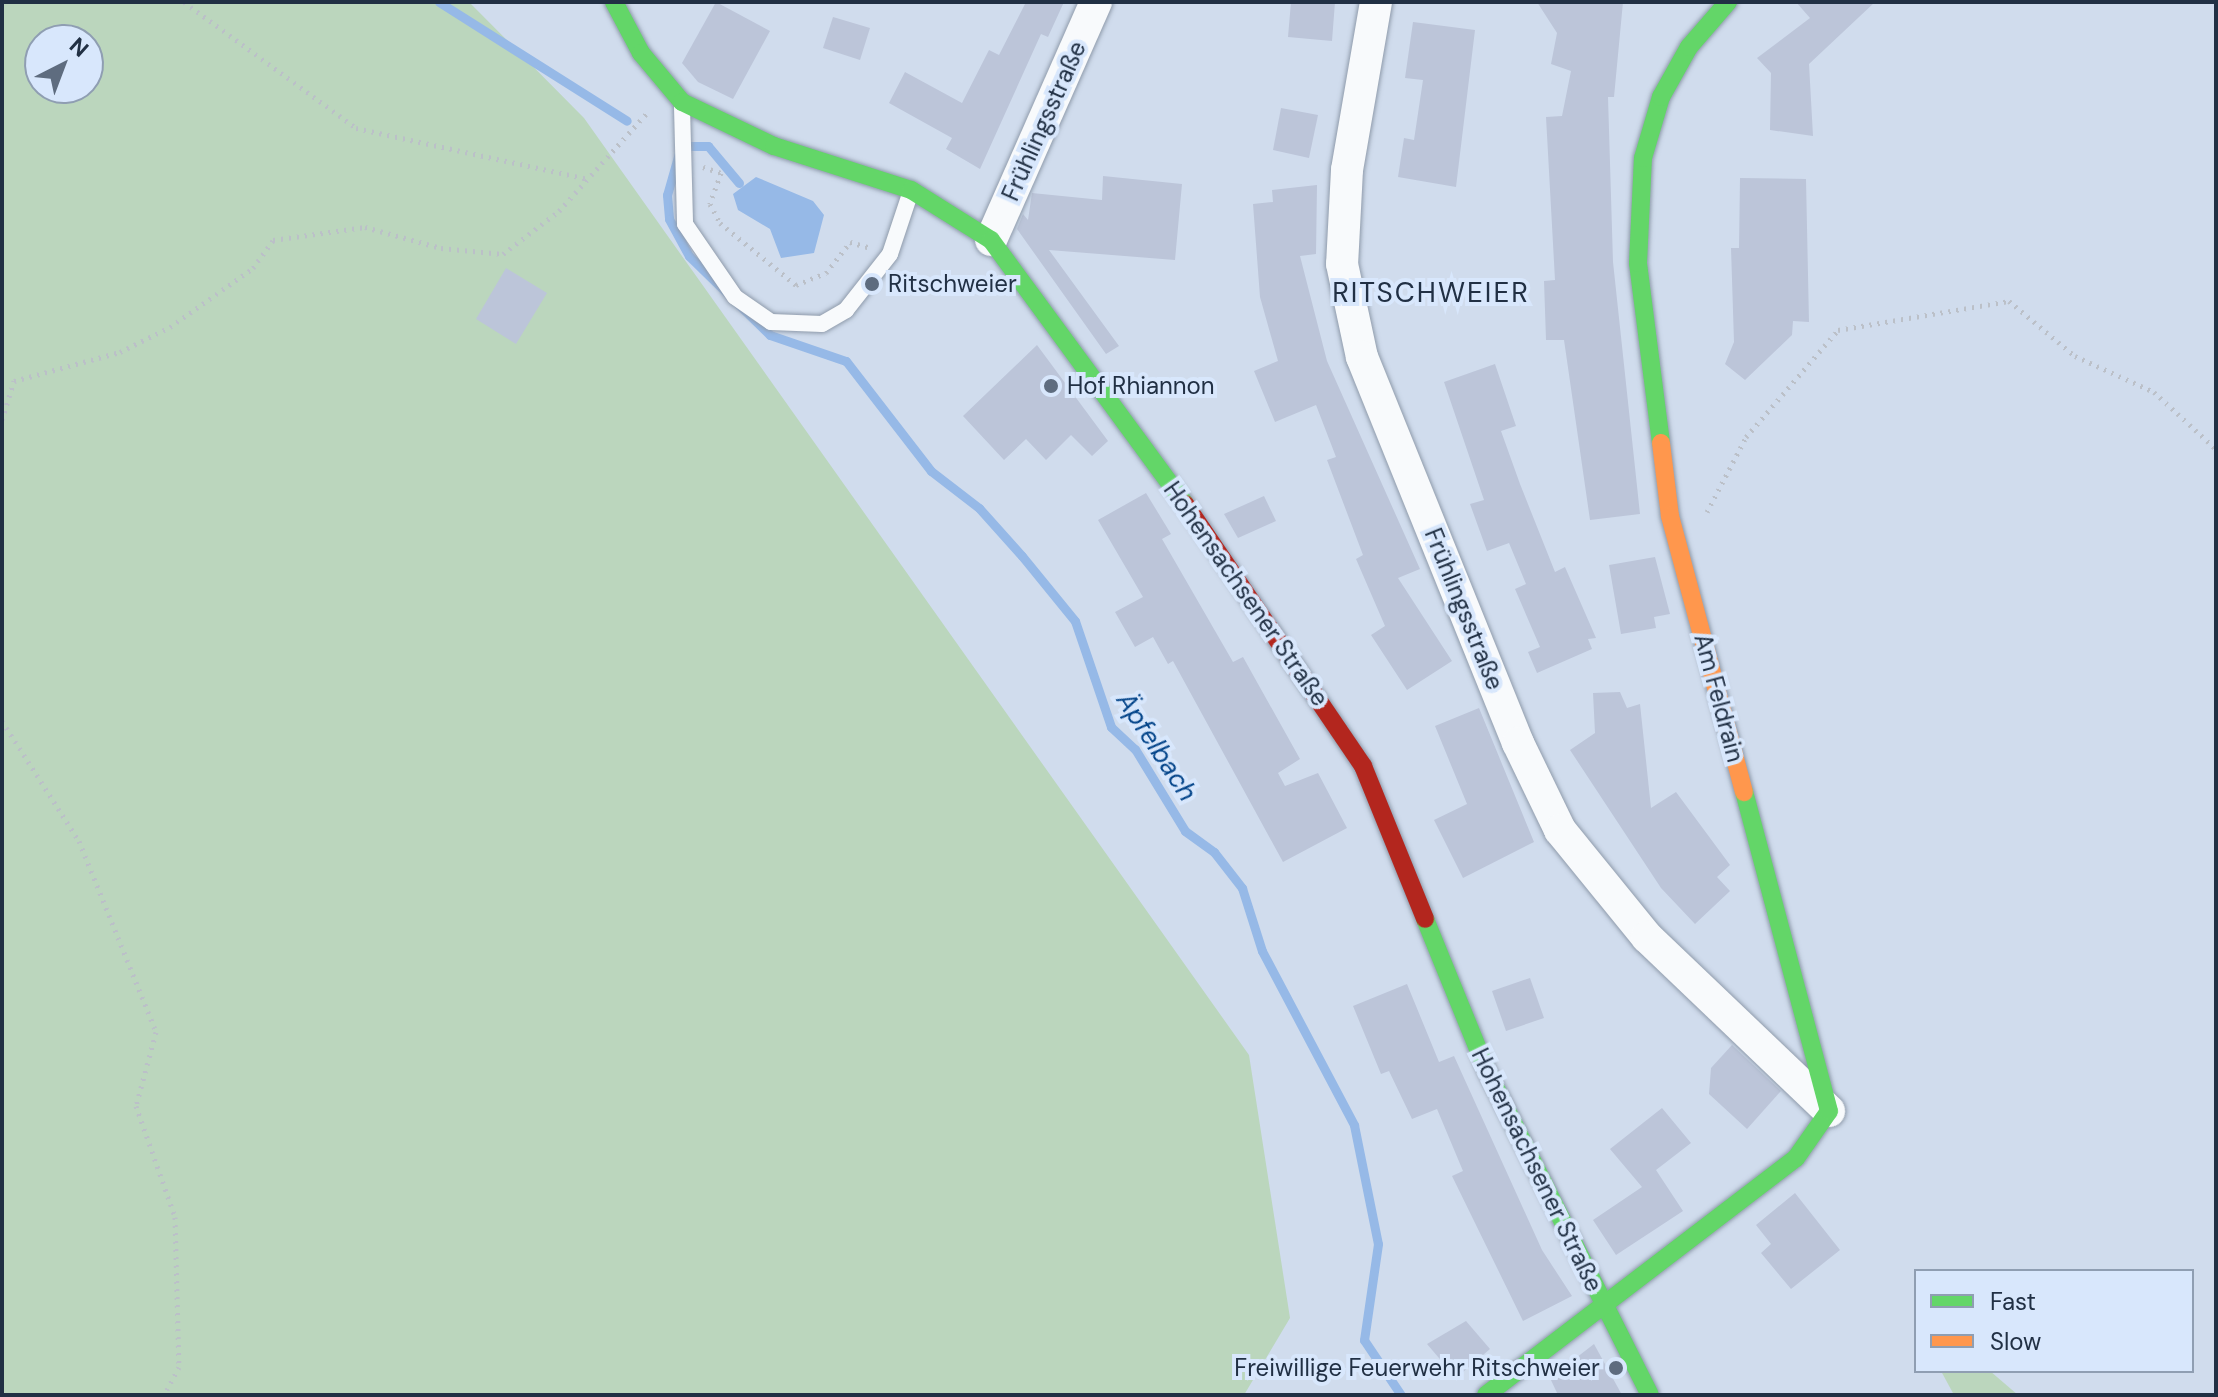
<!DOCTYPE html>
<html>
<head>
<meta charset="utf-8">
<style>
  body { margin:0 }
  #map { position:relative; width:2218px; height:1397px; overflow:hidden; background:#d0dced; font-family:"DM Sans",sans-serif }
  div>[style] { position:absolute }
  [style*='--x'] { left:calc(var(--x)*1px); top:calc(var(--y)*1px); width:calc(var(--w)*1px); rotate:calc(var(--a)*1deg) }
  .green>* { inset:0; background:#bbd6bd }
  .water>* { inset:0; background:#96b9e7 }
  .stream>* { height:9px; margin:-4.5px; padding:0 4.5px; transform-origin:4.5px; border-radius:4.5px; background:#96b9e7 }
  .building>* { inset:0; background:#bcc5d9 }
  .path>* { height:5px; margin-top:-2.5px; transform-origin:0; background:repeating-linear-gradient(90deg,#bbc0c8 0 2px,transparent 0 8px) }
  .roads { filter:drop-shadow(0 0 2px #8f9bab) drop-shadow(0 0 2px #8f9bab) }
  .lane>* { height:16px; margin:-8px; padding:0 8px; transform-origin:8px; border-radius:8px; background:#f8fafc }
  .street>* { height:32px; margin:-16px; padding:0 16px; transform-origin:16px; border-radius:16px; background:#f8fafc }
  .fast>* { height:18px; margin:-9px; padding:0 9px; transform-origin:9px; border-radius:9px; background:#63d668 }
  .slow>* { height:18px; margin:-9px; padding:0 9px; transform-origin:9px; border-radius:9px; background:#ff974d }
  .jam>* { height:18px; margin:-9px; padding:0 9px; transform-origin:9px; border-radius:9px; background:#b3261e }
  .dots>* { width:22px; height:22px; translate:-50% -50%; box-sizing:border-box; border:4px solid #d8e7fc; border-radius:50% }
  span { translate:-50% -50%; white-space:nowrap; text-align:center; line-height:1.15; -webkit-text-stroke:8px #d8e7fc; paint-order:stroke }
  .street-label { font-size:24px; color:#213044 }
  .poi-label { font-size:24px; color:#213044 }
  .left { translate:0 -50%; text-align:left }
  .right { translate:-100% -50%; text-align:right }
  .water-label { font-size:26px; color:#04458a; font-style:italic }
  .quarter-label { font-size:28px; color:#213044; letter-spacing:2px }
  .frame { position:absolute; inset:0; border:4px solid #213044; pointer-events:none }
  .legend { position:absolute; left:1914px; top:1269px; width:280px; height:104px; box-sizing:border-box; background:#d8e7fc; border:2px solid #8f9eb2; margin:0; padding:10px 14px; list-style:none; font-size:24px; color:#213044 }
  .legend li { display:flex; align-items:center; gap:16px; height:40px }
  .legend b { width:40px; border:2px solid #8f9eb2 }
  .north { position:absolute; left:24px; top:24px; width:80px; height:80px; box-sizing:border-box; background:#d8e7fc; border:2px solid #8f9eb2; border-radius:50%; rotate:42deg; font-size:22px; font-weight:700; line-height:32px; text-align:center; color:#213044 }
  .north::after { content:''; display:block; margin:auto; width:28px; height:36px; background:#5e6c7f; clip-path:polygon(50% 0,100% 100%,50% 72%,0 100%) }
</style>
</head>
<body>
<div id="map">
  <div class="green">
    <div style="clip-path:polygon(evenodd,2px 2px,469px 2px,584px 118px,1249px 1055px,1290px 1318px,1244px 1395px,2px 1395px,2px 2px,40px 40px,88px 40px,88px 88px,40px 88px,40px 40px)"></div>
    <div style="clip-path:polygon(1941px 1371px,1990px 1371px,2018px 1395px,1954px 1395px)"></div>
  </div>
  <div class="water">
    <div style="clip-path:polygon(756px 177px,813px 201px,824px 215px,814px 253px,781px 258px,770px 229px,738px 210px,733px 194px)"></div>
  </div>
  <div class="stream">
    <div style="--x:439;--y:2;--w:222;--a:32.3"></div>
    <div style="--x:739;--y:183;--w:48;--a:-130"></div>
    <div style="--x:708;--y:146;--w:27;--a:180"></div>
    <div style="--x:681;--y:146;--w:51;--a:105.9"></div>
    <div style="--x:667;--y:195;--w:24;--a:85"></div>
    <div style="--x:669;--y:219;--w:42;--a:61.6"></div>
    <div style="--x:689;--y:256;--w:113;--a:44.3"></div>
    <div style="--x:770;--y:335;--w:80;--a:18.9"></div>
    <div style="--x:846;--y:361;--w:139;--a:52.3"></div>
    <div style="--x:931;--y:471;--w:61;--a:37.6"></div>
    <div style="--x:979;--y:508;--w:64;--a:48.1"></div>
    <div style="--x:1022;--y:556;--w:84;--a:50.8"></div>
    <div style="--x:1075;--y:621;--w:112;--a:71.2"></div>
    <div style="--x:1111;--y:727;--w:33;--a:43"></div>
    <div style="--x:1135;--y:749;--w:96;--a:58.6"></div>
    <div style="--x:1185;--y:831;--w:36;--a:36"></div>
    <div style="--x:1214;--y:852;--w:46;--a:52.1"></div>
    <div style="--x:1242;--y:888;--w:66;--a:72.4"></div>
    <div style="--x:1262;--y:951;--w:197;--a:62.1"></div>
    <div style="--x:1354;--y:1125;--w:121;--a:78.6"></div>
    <div style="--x:1378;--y:1244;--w:97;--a:98.3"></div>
    <div style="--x:1364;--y:1340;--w:66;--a:56.1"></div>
  </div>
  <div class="building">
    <div style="clip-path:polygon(716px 2px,770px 31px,733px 99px,698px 82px,682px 63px)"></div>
    <div style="clip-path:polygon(1026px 2px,1064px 2px,1048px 37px,1041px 34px,980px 169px,946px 149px,952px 138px,889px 103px,905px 72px,962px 103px,989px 50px,999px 55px)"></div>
    <div style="clip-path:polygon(1291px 2px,1335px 2px,1332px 41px,1288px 37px)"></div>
    <div style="clip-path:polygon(1537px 2px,1623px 2px,1614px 97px,1608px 97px,1613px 262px,1640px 514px,1590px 520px,1564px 340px,1546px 340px,1544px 281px,1555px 280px,1546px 117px,1562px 116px,1571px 71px,1551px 64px,1557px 33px)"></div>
    <div style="clip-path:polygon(1796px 2px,1875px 2px,1809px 64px,1813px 136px,1770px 130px,1771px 73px,1757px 58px,1810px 18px)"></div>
    <div style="clip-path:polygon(833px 17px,870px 28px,860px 60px,823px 48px)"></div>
    <div style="clip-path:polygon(1413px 22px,1475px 30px,1456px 187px,1398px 177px,1404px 138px,1414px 140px,1423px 80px,1405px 78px)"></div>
    <div style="clip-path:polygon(1281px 108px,1318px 115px,1309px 158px,1273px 150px)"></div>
    <div style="clip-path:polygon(1103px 176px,1182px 184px,1175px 260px,1049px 250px,1119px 346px,1106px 354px,1017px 229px,1023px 214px,1028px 220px,1032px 193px,1102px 200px)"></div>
    <div style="clip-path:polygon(1740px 178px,1806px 179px,1809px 322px,1793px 321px,1792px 335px,1745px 380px,1725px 364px,1734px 342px,1731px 248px,1739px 248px)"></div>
    <div style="clip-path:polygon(1317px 185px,1316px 254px,1300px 256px,1327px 361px,1420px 569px,1398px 578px,1452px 661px,1407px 690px,1371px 635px,1385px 626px,1356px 559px,1363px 555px,1327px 460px,1336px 457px,1316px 405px,1275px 422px,1254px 371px,1278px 361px,1260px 297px,1253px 204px,1273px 202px,1272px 190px)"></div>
    <div style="clip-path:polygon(506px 268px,547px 293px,516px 344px,476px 319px)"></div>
    <div style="clip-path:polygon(1037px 345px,1108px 441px,1092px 456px,1071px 435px,1046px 460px,1026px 439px,1004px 460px,963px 416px)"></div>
    <div style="clip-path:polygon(1495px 364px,1516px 426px,1501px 431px,1520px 484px,1555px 572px,1565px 567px,1596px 638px,1588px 639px,1592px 649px,1537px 673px,1528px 652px,1540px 647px,1515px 589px,1526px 584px,1509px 543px,1487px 551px,1470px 504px,1484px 500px,1444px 382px)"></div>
    <div style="clip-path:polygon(1146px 493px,1171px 534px,1162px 539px,1233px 662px,1243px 657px,1300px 759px,1278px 773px,1285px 786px,1318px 773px,1347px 828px,1283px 862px,1173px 661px,1168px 664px,1153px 637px,1135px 647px,1115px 612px,1143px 597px,1098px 520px)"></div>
    <div style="clip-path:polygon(1264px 496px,1276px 521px,1238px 538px,1224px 514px)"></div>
    <div style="clip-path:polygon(1655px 557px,1670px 614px,1654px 617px,1656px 628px,1621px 634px,1609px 565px)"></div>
    <div style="clip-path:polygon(1620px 692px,1627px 708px,1640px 704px,1651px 808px,1676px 792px,1730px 865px,1717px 877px,1730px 891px,1695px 924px,1661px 888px,1570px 750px,1595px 733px,1593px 693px)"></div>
    <div style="clip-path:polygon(1479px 708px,1534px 842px,1463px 878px,1434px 820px,1467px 804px,1435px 726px)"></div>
    <div style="clip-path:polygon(1530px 978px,1544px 1018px,1506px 1031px,1492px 991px)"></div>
    <div style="clip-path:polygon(1407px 984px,1439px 1062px,1454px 1056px,1542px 1250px,1572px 1296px,1523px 1321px,1452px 1176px,1463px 1171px,1437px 1109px,1412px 1119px,1389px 1071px,1381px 1074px,1353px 1006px)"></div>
    <div style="clip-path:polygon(1732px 1045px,1781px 1091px,1747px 1129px,1709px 1094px,1711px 1068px)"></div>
    <div style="clip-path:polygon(1662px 1108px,1691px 1143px,1656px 1170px,1683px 1211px,1616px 1255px,1593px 1220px,1642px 1187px,1610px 1149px)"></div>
    <div style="clip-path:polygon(1795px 1193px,1840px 1250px,1791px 1289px,1761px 1253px,1771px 1244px,1756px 1225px)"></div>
    <div style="clip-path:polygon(1466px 1321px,1490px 1349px,1456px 1378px,1427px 1344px)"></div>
    <div style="clip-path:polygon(1594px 1344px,1622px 1395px,1558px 1395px,1550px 1378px)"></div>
  </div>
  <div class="path">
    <div style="--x:184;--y:2;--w:213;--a:36.2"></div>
    <div style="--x:356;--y:128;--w:237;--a:12.4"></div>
    <div style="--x:703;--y:167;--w:19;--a:18"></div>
    <div style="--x:721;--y:173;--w:33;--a:110"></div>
    <div style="--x:710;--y:204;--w:21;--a:62"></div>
    <div style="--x:720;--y:223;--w:98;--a:39.2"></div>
    <div style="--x:796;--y:285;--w:32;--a:-22"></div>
    <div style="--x:826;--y:273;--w:39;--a:-52"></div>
    <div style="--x:850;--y:242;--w:19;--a:16"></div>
    <div style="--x:2;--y:420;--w:41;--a:-72.9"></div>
    <div style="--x:14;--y:381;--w:110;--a:-15.3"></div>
    <div style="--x:120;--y:352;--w:56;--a:-26.6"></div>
    <div style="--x:170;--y:327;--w:102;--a:-35.4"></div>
    <div style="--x:253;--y:268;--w:34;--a:-54"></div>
    <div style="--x:273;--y:240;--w:93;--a:-8"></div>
    <div style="--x:365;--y:227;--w:79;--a:15.4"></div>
    <div style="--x:441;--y:248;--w:62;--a:5.5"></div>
    <div style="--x:503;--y:254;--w:71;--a:-37.5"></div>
    <div style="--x:559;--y:211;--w:132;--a:-48.1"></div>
    <div style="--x:1707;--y:512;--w:85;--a:-62.5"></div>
    <div style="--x:1746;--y:437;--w:141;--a:-49.3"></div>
    <div style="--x:1838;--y:330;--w:173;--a:-9.6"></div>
    <div style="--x:2009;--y:301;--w:86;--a:39.8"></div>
    <div style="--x:2075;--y:356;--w:87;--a:24.5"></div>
    <div style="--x:2154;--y:392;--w:84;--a:42.6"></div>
    <div style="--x:2;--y:721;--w:143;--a:57.3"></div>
    <div style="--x:79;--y:841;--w:206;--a:68"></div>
    <div style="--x:156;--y:1032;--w:77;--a:105.1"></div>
    <div style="--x:136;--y:1106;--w:118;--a:70.6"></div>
    <div style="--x:175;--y:1217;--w:150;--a:88.5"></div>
    <div style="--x:179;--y:1367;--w:32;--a:118"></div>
  </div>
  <div class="roads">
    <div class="lane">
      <div style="--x:682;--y:107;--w:117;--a:88.5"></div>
      <div style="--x:685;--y:224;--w:88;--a:55.6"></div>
      <div style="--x:735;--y:297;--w:44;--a:34.8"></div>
      <div style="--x:771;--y:322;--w:51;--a:2.2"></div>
      <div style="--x:822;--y:324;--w:28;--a:-30"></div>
      <div style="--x:846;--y:310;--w:71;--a:-51.8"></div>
      <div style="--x:890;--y:254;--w:63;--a:-71.6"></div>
    </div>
    <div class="street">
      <div style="--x:1376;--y:2;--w:170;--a:99.8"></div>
      <div style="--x:1347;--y:170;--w:94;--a:93"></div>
      <div style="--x:1342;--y:264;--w:95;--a:77.9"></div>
      <div style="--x:1362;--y:357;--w:416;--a:68"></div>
      <div style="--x:1518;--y:743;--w:97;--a:64.2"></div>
      <div style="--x:1560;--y:830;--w:138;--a:50.9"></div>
      <div style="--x:1647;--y:937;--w:252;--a:43.7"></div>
      <div style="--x:991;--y:240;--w:260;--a:-66.2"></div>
    </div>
    <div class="fast">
      <div style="--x:614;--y:2;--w:58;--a:62.1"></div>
      <div style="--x:641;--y:53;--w:64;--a:50.1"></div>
      <div style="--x:682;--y:102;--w:102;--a:25.6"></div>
      <div style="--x:774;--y:146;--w:144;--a:17.8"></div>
      <div style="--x:911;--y:190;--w:94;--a:32"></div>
      <div style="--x:991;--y:240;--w:328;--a:53.7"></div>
      <div style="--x:1661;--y:443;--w:181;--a:-97.3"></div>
      <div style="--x:1638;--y:263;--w:105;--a:-87.3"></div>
      <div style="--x:1643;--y:158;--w:64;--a:-73.6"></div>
      <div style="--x:1661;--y:97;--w:57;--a:-60.8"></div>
      <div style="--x:1689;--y:47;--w:60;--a:-49.1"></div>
      <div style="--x:1425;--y:919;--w:166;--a:67.8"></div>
      <div style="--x:1488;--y:1073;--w:360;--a:63.3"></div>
      <div style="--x:1486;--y:1395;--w:390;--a:-37.4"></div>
      <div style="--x:1796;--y:1158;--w:57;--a:-54.9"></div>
      <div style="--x:1829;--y:1111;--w:330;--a:-104.9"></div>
    </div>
    <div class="slow">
      <div style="--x:1661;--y:443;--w:74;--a:83"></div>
      <div style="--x:1670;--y:516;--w:286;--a:75"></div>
    </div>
    <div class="jam">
      <div style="--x:1185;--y:504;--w:317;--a:55.8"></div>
      <div style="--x:1363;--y:766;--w:165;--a:67.9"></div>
    </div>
  </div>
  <div class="dots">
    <div style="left:872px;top:284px;background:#5e6c7f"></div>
    <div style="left:1051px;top:386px;background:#5e6c7f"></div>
    <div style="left:1616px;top:1368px;background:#5e6c7f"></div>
  </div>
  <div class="street-label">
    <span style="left:1044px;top:121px;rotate:-66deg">Frühlingsstraße</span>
    <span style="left:1246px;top:594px;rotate:55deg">Hohensachsener Straße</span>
    <span style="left:1464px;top:609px;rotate:68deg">Frühlingsstraße</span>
    <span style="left:1719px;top:698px;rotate:75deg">Am Feldrain</span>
    <span style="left:1537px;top:1170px;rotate:64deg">Hohensachsener Straße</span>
  </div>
  <div class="poi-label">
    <span class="left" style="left:888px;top:284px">Ritschweier</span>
    <span class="left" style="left:1067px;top:386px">Hof Rhiannon</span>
    <span class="right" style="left:1600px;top:1368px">Freiwillige Feuerwehr Ritschweier</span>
  </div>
  <div class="water-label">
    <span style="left:1156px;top:747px;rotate:57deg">Äpfelbach</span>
  </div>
  <div class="quarter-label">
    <span style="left:1431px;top:293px">RITSCHWEIER</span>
  </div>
  <div class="frame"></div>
  <ul class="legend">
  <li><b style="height:10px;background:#63d668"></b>Fast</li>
  <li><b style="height:10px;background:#ff974d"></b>Slow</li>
  </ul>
  <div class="north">N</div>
</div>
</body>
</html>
